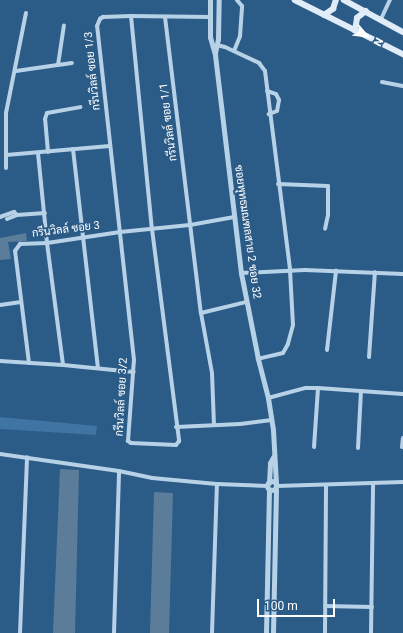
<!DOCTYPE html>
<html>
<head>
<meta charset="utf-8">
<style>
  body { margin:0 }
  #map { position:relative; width:403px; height:633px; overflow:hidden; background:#2b5b87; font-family:Roboto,Sarabun,sans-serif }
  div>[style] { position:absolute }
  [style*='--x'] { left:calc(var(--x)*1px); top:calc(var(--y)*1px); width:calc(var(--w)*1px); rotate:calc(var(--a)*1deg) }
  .green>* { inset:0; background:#4075a3 }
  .water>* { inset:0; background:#5c7d9a }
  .minor>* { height:4px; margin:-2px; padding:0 2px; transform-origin:2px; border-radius:2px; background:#b7d1e7 }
  .tertiary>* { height:5px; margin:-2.5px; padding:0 2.5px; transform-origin:2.5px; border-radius:2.5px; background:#b7d1e7 }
  .tertiary>.ring { margin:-2.5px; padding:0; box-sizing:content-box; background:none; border:5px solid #b7d1e7; border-radius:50% }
  .secondary>* { height:5.5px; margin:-2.75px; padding:0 2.75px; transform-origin:2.75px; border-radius:2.75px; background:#e0ecf7 }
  span { translate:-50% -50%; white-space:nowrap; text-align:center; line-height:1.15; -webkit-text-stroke:3.5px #2b5b87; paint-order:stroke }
  .street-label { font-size:11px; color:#fff }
  .north { position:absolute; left:347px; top:16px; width:40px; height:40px; -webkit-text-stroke:3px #2b5b87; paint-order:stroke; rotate:118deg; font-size:11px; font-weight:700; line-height:16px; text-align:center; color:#fff }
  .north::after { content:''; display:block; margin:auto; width:14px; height:18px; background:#fff; clip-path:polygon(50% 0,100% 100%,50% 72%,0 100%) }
  .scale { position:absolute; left:257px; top:599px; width:78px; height:18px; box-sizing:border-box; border:2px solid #fff; border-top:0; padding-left:5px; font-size:12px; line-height:14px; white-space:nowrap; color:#fff; -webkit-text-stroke:3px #2b5b87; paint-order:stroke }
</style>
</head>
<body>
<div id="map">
  <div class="green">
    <div style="clip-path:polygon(0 417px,97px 426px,96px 435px,0 429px)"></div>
  </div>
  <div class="water">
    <div style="clip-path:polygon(26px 233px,27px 241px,8px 242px,11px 259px,0 260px,0 238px)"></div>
    <div style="clip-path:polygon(60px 469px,79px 470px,75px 633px,53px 633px)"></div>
    <div style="clip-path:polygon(154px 492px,173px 493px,169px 633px,150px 633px)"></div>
  </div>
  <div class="minor">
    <div style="--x:131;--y:16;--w:214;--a:84.4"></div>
    <div style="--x:152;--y:229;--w:214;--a:82.7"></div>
    <div style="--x:179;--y:441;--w:5;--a:127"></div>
    <div style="--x:176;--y:445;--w:45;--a:-177.5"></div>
    <div style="--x:131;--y:443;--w:4;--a:-146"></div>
    <div style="--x:128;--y:441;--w:81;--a:-85.8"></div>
    <div style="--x:134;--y:360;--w:336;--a:-96.3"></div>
    <div style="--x:97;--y:26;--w:8;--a:-67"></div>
    <div style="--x:100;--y:19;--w:4;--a:-34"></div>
    <div style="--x:103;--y:17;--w:28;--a:-2"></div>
    <div style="--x:131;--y:16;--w:79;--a:0.7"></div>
    <div style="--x:165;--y:17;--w:298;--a:83.1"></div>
    <div style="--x:201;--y:313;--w:61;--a:79.6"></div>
    <div style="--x:212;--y:373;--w:52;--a:87.8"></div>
    <div style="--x:381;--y:19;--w:21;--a:-65"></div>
    <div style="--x:217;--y:45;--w:8;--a:14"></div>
    <div style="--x:225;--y:47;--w:38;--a:25"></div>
    <div style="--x:259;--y:63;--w:10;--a:53"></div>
    <div style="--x:265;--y:71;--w:201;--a:82.8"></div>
    <div style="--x:290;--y:270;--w:55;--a:86.9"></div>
    <div style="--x:293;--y:325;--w:20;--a:105"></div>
    <div style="--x:288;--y:344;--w:10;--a:119"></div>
    <div style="--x:283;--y:353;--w:26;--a:167"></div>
    <div style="--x:234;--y:51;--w:16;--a:-68"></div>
    <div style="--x:240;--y:36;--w:30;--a:-86"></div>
    <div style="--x:242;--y:6;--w:8;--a:-130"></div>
    <div style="--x:58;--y:65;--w:14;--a:-8"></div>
    <div style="--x:16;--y:71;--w:42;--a:-8.1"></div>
    <div style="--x:58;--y:65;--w:40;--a:-81.5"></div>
    <div style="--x:382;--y:82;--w:21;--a:11"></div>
    <div style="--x:267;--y:91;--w:9;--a:18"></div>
    <div style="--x:276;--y:94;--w:7;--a:63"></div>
    <div style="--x:279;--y:100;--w:11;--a:100"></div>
    <div style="--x:277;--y:111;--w:9;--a:159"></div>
    <div style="--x:73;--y:149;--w:220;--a:83.5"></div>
    <div style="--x:48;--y:152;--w:33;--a:-95"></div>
    <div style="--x:45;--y:119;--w:6;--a:-72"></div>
    <div style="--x:47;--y:113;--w:34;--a:-10"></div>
    <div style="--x:38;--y:153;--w:90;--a:84.3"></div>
    <div style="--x:47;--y:243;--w:123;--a:82.5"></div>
    <div style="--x:6;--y:155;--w:104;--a:-4.9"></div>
    <div style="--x:6;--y:168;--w:55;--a:-90"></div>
    <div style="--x:6;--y:113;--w:102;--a:-78.7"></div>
    <div style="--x:278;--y:184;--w:50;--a:2.3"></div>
    <div style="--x:328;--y:186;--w:29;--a:90"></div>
    <div style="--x:328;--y:215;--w:14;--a:102"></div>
    <div style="--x:0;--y:217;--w:15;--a:-20"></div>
    <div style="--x:14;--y:212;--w:4;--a:45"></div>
    <div style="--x:7;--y:219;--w:11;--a:-22"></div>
    <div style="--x:17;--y:215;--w:28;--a:-4"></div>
    <div style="--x:241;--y:273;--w:64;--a:-2.7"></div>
    <div style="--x:305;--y:270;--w:98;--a:2.3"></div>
    <div style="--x:0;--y:305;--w:21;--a:-8"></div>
    <div style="--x:201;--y:313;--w:46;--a:-13.7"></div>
    <div style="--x:327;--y:350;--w:80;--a:-83.5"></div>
    <div style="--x:369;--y:357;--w:85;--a:-86"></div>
    <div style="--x:0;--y:361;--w:63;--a:3.6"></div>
    <div style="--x:63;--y:365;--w:71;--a:5.6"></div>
    <div style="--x:29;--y:363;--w:113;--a:-97.1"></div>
    <div style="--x:15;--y:251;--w:9;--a:-54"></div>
    <div style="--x:20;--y:244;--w:27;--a:-2"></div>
    <div style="--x:47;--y:243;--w:74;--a:-8.6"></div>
    <div style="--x:120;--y:232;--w:70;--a:-5.7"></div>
    <div style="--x:190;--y:225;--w:45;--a:-10.3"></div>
    <div style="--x:268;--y:398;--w:39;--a:-15"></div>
    <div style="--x:306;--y:388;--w:12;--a:0"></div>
    <div style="--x:318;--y:388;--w:85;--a:4"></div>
    <div style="--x:176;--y:427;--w:64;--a:-2.7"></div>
    <div style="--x:240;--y:424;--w:32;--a:-7"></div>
    <div style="--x:314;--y:447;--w:59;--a:-86.1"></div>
    <div style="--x:402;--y:447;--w:9;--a:-84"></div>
    <div style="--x:358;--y:448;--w:57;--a:-87"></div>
    <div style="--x:0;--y:454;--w:120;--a:8.1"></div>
    <div style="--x:119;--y:471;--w:34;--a:12"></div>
    <div style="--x:152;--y:478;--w:65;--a:5.3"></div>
    <div style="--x:217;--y:484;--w:51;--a:2.2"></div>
    <div style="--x:277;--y:486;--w:126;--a:-1.8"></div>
    <div style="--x:325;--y:606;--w:47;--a:1.2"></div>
    <div style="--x:20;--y:633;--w:176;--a:-87.7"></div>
    <div style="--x:114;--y:633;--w:162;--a:-88.2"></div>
    <div style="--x:212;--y:633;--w:149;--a:-88.1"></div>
    <div style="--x:325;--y:633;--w:148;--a:-89.6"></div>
    <div style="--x:371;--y:633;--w:149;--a:-89.2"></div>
  </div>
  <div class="tertiary">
    <div style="--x:210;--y:0;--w:37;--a:90"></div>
    <div style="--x:210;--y:37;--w:19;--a:74"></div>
    <div style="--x:215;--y:55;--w:220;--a:83.2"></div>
    <div style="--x:241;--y:273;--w:88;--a:78.8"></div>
    <div style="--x:258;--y:359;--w:40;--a:75.6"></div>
    <div style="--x:268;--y:398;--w:32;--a:81"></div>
    <div style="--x:273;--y:430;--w:53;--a:86.8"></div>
    <div style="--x:215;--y:53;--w:14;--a:-78"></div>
    <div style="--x:218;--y:39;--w:39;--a:-89"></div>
    <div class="ring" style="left:267.5px;top:481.5px;width:4px;height:4px"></div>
    <div style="--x:269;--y:483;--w:20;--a:-87"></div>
    <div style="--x:270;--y:463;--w:7;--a:-63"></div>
    <div style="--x:266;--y:633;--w:144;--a:-88.8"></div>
    <div style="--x:273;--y:633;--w:144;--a:-88.8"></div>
  </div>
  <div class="secondary">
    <div style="--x:295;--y:0;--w:121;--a:26.6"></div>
    <div style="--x:344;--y:0;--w:67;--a:28.5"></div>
    <div style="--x:324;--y:15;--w:11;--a:-34"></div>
    <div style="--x:333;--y:9;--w:9;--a:-72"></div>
    <div style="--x:355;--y:31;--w:13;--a:-81"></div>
    <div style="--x:357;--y:18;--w:11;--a:-38"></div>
  </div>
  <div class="street-label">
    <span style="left:93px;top:71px;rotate:-96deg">กรีนวิลล์ ซอย 1/3</span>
    <span style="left:169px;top:122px;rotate:-97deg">กรีนวิลล์ ซอย 1/1</span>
    <span style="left:66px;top:230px;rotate:-7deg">กรีนวิลล์ ซอย 3</span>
    <span style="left:247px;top:232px;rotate:82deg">ซอยพุทธมณฑลสาย 2 ซอย 32</span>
    <span style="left:122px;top:397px;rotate:-87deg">กรีนวิลล์ ซอย 3/2</span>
  </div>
  <div class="north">N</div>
  <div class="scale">100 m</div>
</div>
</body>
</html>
